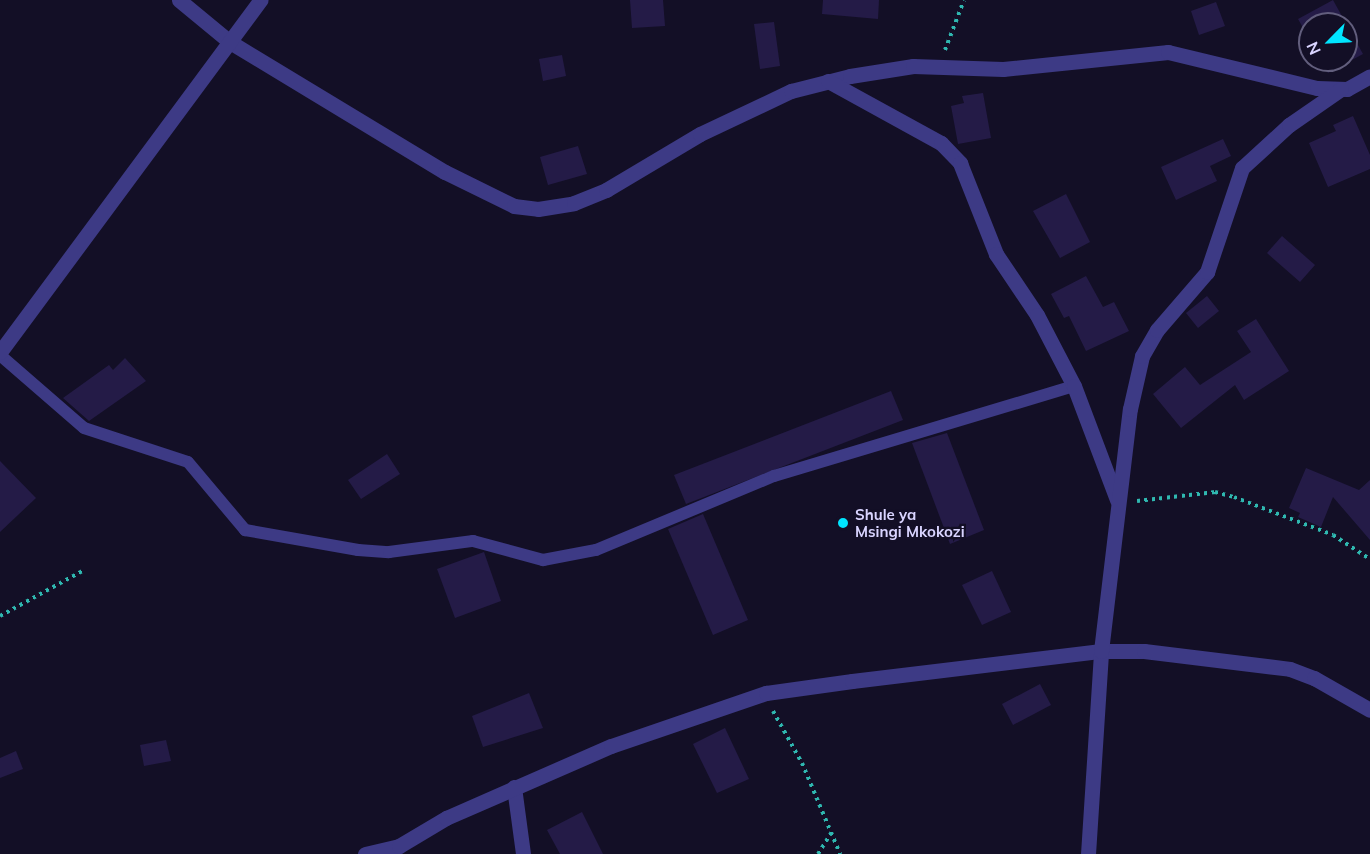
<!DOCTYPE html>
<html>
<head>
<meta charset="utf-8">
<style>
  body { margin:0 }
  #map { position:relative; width:1370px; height:854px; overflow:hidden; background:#130f26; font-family:Mulish,sans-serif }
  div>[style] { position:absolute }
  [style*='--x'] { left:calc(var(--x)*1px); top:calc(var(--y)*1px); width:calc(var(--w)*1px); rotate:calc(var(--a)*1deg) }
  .building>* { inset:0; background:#241b47 }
  .path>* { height:4px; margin-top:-2px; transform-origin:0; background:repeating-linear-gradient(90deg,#2fb8b0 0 3px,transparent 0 7.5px) }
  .lane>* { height:12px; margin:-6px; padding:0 6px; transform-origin:6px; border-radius:6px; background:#3d3a85 }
  .street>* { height:15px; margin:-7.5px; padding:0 7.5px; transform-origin:7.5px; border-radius:7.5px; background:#3d3a85 }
  .dots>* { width:16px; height:16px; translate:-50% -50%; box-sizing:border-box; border:3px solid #130f26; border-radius:50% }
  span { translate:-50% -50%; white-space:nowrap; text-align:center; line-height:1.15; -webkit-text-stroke:4.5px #130f26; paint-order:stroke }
  .poi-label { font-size:15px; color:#d9d4ff; font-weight:700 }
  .left { translate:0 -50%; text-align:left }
  .north { position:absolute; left:1298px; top:12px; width:60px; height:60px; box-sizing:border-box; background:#130f26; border:2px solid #625e7d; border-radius:50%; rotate:246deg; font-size:16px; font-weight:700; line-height:24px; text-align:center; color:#d9d4ff }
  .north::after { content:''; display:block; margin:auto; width:21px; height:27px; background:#00e5ff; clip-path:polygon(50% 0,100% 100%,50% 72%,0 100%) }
</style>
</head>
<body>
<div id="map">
  <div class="building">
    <div style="clip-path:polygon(630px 0,663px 0,665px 26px,632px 28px)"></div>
    <div style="clip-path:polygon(823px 0,879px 0,878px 19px,822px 14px)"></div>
    <div style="clip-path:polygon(1333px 0,1363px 54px,1328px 73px,1321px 60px,1346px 60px,1346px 24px,1310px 24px,1310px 40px,1298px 19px)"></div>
    <div style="clip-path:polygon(1216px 2px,1225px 26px,1199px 35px,1191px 11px)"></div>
    <div style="clip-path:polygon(774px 22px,780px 66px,760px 69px,754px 24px)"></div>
    <div style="clip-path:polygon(562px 55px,566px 76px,543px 81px,539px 59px)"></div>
    <div style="clip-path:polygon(983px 93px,991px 138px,958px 144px,951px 106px,964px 103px,962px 96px)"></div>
    <div style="clip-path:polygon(1353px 116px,1370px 155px,1370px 169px,1328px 187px,1309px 143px,1336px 131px,1333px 125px)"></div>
    <div style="clip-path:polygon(1223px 139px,1231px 156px,1210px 166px,1217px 181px,1176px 200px,1161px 167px)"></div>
    <div style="clip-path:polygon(578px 146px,587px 174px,548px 185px,540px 157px)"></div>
    <div style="clip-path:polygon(1066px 194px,1090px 242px,1060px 258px,1033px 211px)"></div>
    <div style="clip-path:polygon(1282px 236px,1315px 265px,1300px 282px,1267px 253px)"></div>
    <div style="clip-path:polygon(1086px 276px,1103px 307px,1114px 302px,1129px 331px,1086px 351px,1069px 316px,1064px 318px,1051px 294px)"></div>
    <div style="clip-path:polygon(1207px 296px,1219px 311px,1198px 328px,1186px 313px)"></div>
    <div style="clip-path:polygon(1256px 319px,1289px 371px,1244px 400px,1235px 385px,1181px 428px,1153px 394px,1185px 367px,1200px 385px,1251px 352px,1237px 331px)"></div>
    <div style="clip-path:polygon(125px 358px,146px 381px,89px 421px,63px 398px,109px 365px,113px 370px)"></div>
    <div style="clip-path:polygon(891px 391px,903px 420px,686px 504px,674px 475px)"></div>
    <div style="clip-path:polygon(947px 433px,984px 530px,950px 544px,912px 443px)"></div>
    <div style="clip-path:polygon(387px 454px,400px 474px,361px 499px,348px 480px)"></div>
    <div style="clip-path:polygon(0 461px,36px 498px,0 532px)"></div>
    <div style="clip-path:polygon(1306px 468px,1359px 490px,1370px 480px,1370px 540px,1333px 497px,1321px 527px,1298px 517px,1300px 513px,1289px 508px)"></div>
    <div style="clip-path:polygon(703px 514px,748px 620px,713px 635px,668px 529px)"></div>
    <div style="clip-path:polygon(484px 552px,501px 601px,455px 618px,437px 569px)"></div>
    <div style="clip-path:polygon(992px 571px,1011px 612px,982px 625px,962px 585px)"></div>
    <div style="clip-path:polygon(1040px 684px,1051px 705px,1013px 725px,1002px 704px)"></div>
    <div style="clip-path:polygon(529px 693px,543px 728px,483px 747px,472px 716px)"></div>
    <div style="clip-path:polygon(725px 728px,749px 779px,717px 793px,693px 744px)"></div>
    <div style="clip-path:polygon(166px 740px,171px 761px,144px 766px,140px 745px)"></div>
    <div style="clip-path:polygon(16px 751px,23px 769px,0 778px,0 758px)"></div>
    <div style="clip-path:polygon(582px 812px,603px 854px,560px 854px,547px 830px)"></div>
  </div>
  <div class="path">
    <div style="--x:945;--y:50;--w:53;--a:-69.2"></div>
    <div style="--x:1137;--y:501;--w:79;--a:-6.6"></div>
    <div style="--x:1215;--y:492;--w:20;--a:15"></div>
    <div style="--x:1234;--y:497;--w:106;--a:21"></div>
    <div style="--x:1333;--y:535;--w:44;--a:33"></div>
    <div style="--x:0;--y:616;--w:96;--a:-28.7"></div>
    <div style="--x:773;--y:711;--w:60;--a:60.9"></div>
    <div style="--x:802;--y:763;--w:99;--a:67.3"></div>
    <div style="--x:818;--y:854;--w:28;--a:-58"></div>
  </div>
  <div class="lane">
    <div style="--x:0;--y:355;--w:111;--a:41"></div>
    <div style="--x:84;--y:428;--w:109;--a:18.1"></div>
    <div style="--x:188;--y:462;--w:89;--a:50"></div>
    <div style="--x:245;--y:530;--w:115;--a:10"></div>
    <div style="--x:358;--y:550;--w:31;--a:4"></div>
    <div style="--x:389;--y:552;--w:85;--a:-7.5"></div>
    <div style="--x:473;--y:541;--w:73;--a:15.2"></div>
    <div style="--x:543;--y:560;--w:54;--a:-10.7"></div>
    <div style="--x:596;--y:550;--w:193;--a:-22.6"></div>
    <div style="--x:774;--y:476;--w:313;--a:-16.7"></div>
  </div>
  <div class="street">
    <div style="--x:179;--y:0;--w:66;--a:39.5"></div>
    <div style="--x:230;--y:42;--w:251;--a:31.2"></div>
    <div style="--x:445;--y:172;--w:77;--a:26.2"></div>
    <div style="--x:514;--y:206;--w:24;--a:7"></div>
    <div style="--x:538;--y:209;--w:36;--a:-9"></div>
    <div style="--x:574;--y:203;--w:35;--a:-22"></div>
    <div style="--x:606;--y:190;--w:109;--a:-30.8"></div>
    <div style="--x:700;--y:134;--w:101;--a:-25.3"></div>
    <div style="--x:791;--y:91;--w:61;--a:-14.3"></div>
    <div style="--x:850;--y:76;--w:64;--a:-9"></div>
    <div style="--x:913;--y:66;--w:90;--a:1.9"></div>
    <div style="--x:1003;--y:69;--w:166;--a:-5.9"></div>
    <div style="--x:1168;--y:52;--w:153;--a:13.6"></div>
    <div style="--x:1317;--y:88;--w:30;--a:2"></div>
    <div style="--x:1347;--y:89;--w:26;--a:-29"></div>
    <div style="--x:828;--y:81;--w:129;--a:28.8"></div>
    <div style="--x:941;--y:143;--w:28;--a:46"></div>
    <div style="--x:960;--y:163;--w:98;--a:68.4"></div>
    <div style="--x:996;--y:254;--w:73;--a:56.1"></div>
    <div style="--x:1037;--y:315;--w:80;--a:62.5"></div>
    <div style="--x:1074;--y:386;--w:122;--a:69.3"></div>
    <div style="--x:0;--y:352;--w:438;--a:-53.5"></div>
    <div style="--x:514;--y:787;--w:68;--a:82.3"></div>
    <div style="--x:365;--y:854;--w:35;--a:-13"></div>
    <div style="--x:399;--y:846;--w:55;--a:-30.8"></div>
    <div style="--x:446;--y:818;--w:180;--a:-23.6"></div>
    <div style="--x:611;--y:746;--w:164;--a:-18.9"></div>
    <div style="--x:766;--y:693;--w:87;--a:-7.9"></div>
    <div style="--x:852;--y:681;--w:251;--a:-6.9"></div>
    <div style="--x:1101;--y:651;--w:43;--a:0"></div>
    <div style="--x:1144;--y:651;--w:147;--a:7"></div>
    <div style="--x:1290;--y:669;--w:26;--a:21"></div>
    <div style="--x:1314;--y:678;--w:64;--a:29.7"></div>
    <div style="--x:1088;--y:854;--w:203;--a:-86.3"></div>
    <div style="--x:1101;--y:651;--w:244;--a:-83.2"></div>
    <div style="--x:1130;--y:409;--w:54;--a:-77.2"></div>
    <div style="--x:1142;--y:356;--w:30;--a:-60"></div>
    <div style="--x:1157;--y:330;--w:77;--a:-49.2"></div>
    <div style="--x:1207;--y:272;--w:110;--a:-71.4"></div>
    <div style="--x:1242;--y:168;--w:64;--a:-42.5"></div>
    <div style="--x:1289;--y:125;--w:63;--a:-34.7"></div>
  </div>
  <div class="dots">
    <div style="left:843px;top:523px;background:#00e5ff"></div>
  </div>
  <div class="poi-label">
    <span class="left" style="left:855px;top:523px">Shule ya<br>Msingi Mkokozi</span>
  </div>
  <div class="north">N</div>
</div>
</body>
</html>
